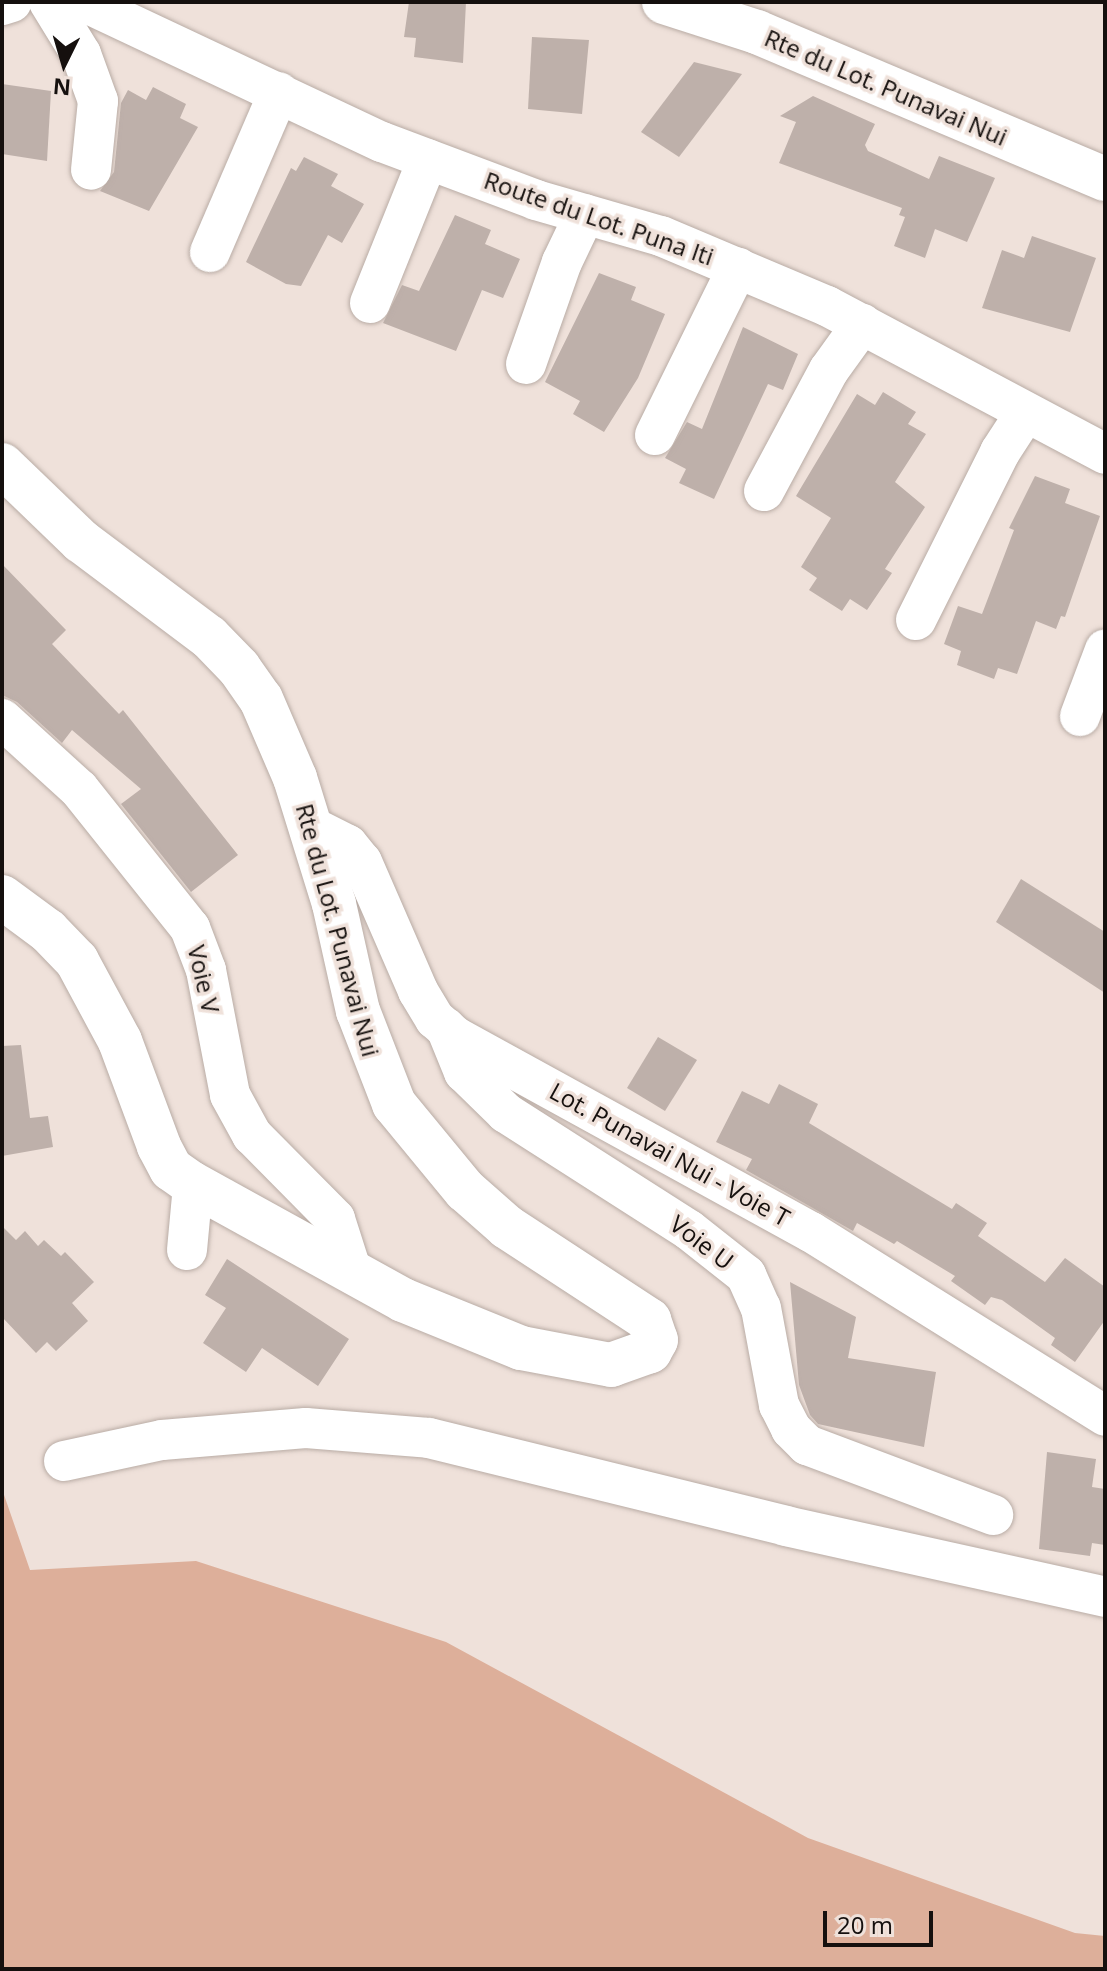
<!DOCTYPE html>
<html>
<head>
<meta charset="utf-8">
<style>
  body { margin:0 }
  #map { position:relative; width:1107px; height:1971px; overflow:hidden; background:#efe1da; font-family:"Open Sans",sans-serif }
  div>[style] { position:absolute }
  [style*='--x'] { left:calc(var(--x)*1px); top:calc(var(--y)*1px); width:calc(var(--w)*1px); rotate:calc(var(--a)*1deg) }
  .green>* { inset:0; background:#ddaf9a }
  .building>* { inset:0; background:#beb0aa }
  .roads { filter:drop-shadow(0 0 2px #b9aca5) drop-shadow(0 0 2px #b9aca5) }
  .street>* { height:40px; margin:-20px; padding:0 20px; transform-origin:20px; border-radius:20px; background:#fff }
  .secondary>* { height:44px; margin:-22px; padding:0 22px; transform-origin:22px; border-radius:22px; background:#fff }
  span { translate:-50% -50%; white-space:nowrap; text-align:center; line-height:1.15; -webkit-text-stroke:7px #efe1da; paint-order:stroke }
  .street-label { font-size:24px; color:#15100e }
  .frame { position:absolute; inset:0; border:4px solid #15100e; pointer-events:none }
  .north { position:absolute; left:24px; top:24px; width:80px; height:80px; -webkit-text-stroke:6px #efe1da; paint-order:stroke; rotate:185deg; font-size:22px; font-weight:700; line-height:32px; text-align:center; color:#15100e }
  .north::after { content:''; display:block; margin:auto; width:28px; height:36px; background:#15100e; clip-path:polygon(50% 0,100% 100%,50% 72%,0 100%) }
  .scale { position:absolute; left:823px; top:1911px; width:110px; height:36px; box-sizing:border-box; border:4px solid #15100e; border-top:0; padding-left:10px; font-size:24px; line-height:28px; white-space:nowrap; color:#15100e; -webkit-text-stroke:6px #efe1da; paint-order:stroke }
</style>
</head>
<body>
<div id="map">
  <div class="green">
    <div style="clip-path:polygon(2px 1489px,30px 1570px,196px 1561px,446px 1642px,808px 1838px,1075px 1933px,1105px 1936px,1105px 1969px,2px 1969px)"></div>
  </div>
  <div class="building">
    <div style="clip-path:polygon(409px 2px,466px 2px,463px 63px,414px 57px,416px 38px,404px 37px)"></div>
    <div style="clip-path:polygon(532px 37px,589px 40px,582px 114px,528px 109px)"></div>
    <div style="clip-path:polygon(694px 62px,742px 74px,679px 157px,641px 132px)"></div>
    <div style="clip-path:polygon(2px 84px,51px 91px,47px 161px,2px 154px)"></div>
    <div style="clip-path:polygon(153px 87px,186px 104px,180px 118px,198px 127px,149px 211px,100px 191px,114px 172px,121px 103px,128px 90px,146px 100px)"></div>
    <div style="clip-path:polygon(813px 96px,875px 124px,865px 145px,868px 151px,929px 179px,939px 156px,995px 178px,967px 242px,935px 229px,925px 258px,894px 246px,905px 217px,899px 215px,902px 208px,779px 163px,796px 122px,780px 116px)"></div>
    <div style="clip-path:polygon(304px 157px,338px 174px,331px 186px,364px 204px,342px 243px,328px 235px,301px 286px,286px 284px,246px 262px,291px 168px,296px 171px)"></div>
    <div style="clip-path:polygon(455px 215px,491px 230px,485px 244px,520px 259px,503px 298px,482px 290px,456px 351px,383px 323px,402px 285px,419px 291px)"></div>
    <div style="clip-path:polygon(1032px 236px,1096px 258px,1070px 332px,982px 308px,1002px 250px,1024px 258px)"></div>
    <div style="clip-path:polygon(599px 273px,636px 287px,631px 300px,665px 314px,638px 378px,604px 432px,573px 414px,580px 401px,545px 382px)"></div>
    <div style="clip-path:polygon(743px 327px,798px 354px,783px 390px,768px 384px,714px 499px,679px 483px,686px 469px,665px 458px,687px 422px,702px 429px)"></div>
    <div style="clip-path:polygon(883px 392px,916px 412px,908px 424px,926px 434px,895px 482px,925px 507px,885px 569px,892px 573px,867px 610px,850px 599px,842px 611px,809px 590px,817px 578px,801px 567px,831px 518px,796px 496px,857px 394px,875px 405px)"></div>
    <div style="clip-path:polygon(1035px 476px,1070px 489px,1065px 503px,1100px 516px,1065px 617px,1061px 616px,1056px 629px,1036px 621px,1017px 674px,998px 668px,994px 679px,957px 665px,961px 651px,944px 644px,958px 606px,982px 614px,1014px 530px,1009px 528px)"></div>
    <div style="clip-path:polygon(2px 564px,66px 630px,52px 644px,119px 714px,123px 710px,238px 855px,191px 892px,121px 804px,141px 789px,72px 730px,62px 743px,17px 702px,2px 695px)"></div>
    <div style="clip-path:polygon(1021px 879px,1105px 932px,1105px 993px,996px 922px)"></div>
    <div style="clip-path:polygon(658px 1037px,697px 1060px,665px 1111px,627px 1088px)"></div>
    <div style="clip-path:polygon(21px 1045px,30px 1118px,48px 1116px,53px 1147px,2px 1156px,2px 1046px)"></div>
    <div style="clip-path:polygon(779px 1084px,818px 1104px,809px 1123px,952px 1209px,956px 1203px,987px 1223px,978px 1236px,1045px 1282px,1065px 1258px,1105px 1287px,1105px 1320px,1075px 1362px,1051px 1345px,1055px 1338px,1002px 1300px,991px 1297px,985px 1305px,951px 1281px,955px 1276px,897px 1241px,894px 1244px,857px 1223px,853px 1231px,746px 1170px,752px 1159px,716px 1142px,742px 1091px,769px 1104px)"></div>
    <div style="clip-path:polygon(2px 1226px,16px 1240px,25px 1231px,38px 1246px,44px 1240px,61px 1256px,65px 1252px,94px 1282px,72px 1303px,88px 1321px,56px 1351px,47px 1342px,36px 1353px,2px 1317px)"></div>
    <div style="clip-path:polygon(227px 1259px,349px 1339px,318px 1386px,262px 1348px,246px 1372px,203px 1343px,226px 1308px,205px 1295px)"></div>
    <div style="clip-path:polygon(790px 1282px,856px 1317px,848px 1358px,936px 1372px,924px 1447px,818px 1424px,810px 1415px,799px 1385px)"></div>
    <div style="clip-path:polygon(1047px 1452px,1096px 1459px,1092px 1487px,1105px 1489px,1105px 1545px,1092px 1543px,1090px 1556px,1039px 1549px)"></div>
  </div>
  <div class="roads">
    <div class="street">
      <div style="--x:49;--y:2;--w:61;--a:58.4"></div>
      <div style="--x:81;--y:54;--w:50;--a:70.1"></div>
      <div style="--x:98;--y:101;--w:69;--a:95.8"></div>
      <div style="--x:84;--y:2;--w:329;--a:25.2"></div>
      <div style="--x:382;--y:142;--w:165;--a:20.6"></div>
      <div style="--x:536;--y:200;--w:130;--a:16.1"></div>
      <div style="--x:661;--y:236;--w:180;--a:22.9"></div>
      <div style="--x:827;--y:306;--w:315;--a:28"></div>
      <div style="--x:2;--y:5;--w:10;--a:-17"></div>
      <div style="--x:210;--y:252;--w:174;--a:-66.7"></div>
      <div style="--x:370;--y:303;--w:155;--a:-68.1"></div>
      <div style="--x:526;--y:364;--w:108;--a:-70.6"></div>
      <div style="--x:562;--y:262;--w:53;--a:-64.4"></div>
      <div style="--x:655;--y:435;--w:187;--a:-63.7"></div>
      <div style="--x:764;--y:491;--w:137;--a:-61.8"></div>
      <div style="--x:829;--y:370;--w:57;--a:-54.3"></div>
      <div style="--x:916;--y:620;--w:188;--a:-63.4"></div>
      <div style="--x:1000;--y:452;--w:44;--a:-57"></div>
      <div style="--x:1080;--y:716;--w:71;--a:-69.3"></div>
      <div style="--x:2;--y:719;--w:104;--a:42.3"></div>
      <div style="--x:79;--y:789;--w:178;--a:51.4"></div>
      <div style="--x:190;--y:928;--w:45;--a:69.1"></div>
      <div style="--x:206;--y:970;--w:127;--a:79.1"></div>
      <div style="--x:230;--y:1095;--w:46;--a:61.2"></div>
      <div style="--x:252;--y:1135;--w:118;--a:45.3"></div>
      <div style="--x:335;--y:1219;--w:52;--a:72.3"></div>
      <div style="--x:312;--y:827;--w:40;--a:26.6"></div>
      <div style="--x:348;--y:845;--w:22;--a:51"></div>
      <div style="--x:362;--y:862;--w:141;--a:66.5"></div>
      <div style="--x:418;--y:991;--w:33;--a:59"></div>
      <div style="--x:435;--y:1019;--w:28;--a:41"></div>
      <div style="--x:456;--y:1037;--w:405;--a:28.8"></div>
      <div style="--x:811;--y:1232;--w:347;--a:32"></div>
      <div style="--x:446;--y:1028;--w:48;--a:67.8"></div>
      <div style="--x:464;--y:1072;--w:59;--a:44.3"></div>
      <div style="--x:506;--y:1113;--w:217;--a:32.6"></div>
      <div style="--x:689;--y:1230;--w:73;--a:38.3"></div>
      <div style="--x:746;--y:1275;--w:36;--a:66"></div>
      <div style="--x:761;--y:1308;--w:99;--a:79.5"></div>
      <div style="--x:779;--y:1405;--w:27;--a:63"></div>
      <div style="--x:791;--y:1429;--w:23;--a:45"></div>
      <div style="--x:807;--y:1445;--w:199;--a:20.6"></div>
      <div style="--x:187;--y:1250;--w:65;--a:-84.7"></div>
      <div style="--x:64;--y:1461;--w:100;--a:-12.1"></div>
      <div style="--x:162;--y:1440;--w:144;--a:-4.8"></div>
      <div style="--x:306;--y:1428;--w:123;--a:4.6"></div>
      <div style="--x:429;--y:1438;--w:368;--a:13.8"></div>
      <div style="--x:786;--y:1526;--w:327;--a:12.5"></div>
    </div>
    <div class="secondary">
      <div style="--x:664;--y:2;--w:98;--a:17.9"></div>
      <div style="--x:757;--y:32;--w:378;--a:22.9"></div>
      <div style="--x:2;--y:465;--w:110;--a:43.9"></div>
      <div style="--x:81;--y:541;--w:160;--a:36.9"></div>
      <div style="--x:209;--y:637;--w:43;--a:45.9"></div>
      <div style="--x:239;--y:668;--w:38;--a:55"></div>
      <div style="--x:261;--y:699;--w:86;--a:66.7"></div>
      <div style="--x:295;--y:778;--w:132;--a:72.8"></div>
      <div style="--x:334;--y:904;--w:110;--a:77.4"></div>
      <div style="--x:358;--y:1011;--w:100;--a:68.8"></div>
      <div style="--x:394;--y:1104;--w:112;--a:50.5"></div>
      <div style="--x:465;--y:1190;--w:56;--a:41.4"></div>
      <div style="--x:507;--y:1227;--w:170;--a:33.2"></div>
      <div style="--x:649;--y:1320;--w:21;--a:71"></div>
      <div style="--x:656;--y:1340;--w:13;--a:119"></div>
      <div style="--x:650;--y:1351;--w:41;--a:160.3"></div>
      <div style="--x:611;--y:1365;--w:92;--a:-169.3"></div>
      <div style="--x:521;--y:1348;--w:127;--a:-157.9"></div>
      <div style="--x:403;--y:1300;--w:242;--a:-151.1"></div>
      <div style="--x:191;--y:1183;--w:24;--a:-145"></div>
      <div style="--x:171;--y:1169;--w:26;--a:-118"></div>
      <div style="--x:159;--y:1146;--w:112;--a:-110.4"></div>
      <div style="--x:120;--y:1041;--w:91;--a:-118.3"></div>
      <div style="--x:77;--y:961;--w:42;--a:-134"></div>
      <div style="--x:48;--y:931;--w:57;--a:-143.5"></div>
    </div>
  </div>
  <div class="street-label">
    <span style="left:886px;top:87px;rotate:23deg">Rte du Lot. Punavai Nui</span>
    <span style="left:599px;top:218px;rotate:19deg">Route du Lot. Puna Iti</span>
    <span style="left:338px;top:930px;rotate:75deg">Rte du Lot. Punavai Nui</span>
    <span style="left:204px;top:979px;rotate:77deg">Voie V</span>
    <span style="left:670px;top:1154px;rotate:29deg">Lot. Punavai Nui - Voie T</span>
    <span style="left:702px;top:1242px;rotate:37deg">Voie U</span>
  </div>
  <div class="frame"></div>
  <div class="north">N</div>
  <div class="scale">20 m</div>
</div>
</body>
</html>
